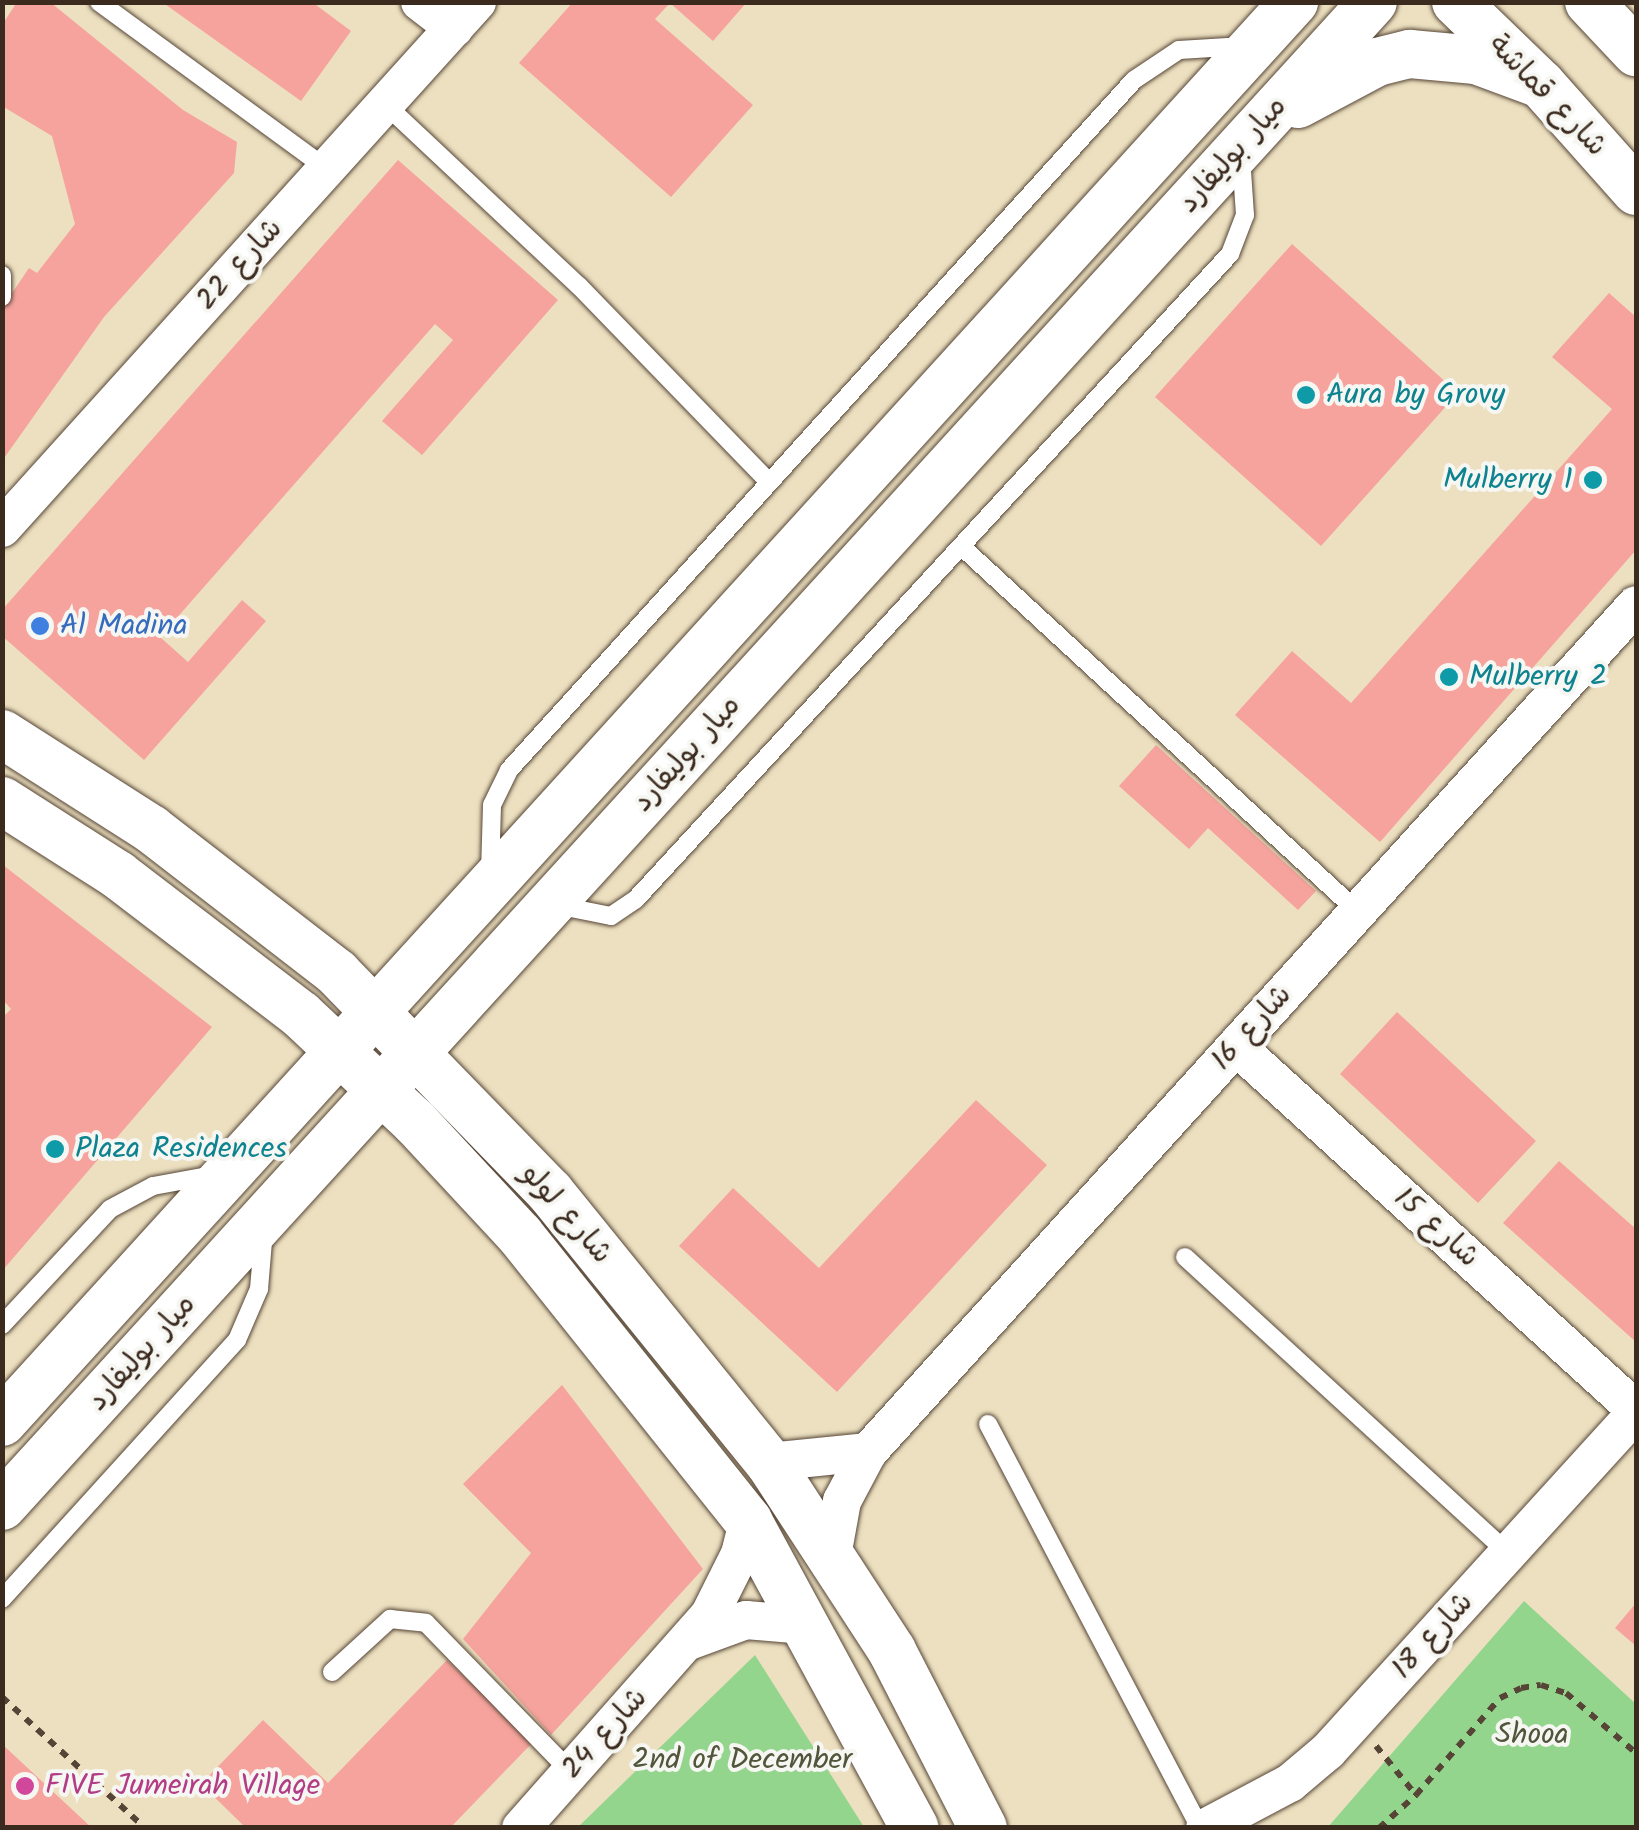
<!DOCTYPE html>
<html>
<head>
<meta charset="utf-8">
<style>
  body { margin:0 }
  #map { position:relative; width:1639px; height:1830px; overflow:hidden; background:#ece0c0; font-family:Kalam,"Playpen Sans Arabic",sans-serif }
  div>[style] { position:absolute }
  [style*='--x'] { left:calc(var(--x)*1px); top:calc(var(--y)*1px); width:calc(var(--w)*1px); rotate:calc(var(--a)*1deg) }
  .green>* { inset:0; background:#94d58d }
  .building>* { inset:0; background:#f6a39d }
  .path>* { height:6px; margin-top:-3px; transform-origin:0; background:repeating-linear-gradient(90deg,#564536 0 8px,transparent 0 16px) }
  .roads { filter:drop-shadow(0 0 2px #564536) drop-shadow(0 0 2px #564536) }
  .service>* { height:18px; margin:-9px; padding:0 9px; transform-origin:9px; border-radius:9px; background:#fff }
  .minor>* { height:38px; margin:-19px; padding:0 19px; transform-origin:19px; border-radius:19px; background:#fff }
  .tertiary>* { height:48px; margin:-24px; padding:0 24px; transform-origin:24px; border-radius:24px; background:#fff }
  .dots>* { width:28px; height:28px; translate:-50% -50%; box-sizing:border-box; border:5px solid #f6f6f2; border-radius:50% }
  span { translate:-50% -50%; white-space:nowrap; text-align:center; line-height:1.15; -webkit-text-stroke:8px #f6f6f2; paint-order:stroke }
  .street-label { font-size:30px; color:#3b2a1e }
  .culture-label { font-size:30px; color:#0d838f }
  .left { translate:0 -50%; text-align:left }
  .right { translate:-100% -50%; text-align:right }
  .shop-label { font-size:30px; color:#366cbe }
  .park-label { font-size:30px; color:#51553a }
  .hotel-label { font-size:30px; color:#b23c85 }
  .frame { position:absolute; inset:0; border:5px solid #3b2a1e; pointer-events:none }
</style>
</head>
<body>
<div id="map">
  <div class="green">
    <div style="clip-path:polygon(1524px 1601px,1636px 1704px,1636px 1827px,1328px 1827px)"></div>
    <div style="clip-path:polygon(755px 1655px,864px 1827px,578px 1827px)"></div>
  </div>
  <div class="building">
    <div style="clip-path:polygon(17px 2px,50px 2px,183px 110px,237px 142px,234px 173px,104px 317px,2px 461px,2px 308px,29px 268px,37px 273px,75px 224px,52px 136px,2px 106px,2px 25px)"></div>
    <div style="clip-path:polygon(162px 2px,312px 2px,351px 31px,301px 101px)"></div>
    <div style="clip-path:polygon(573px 2px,747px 2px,713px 41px,670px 3px,655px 19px,753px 105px,671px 197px,519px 63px)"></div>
    <div style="clip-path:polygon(398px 160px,558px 300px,422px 455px,382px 421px,453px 340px,435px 324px,160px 637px,188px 662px,242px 600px,266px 621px,144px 760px,2px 636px,2px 610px)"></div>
    <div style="clip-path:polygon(1292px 244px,1458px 393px,1321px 546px,1155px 397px)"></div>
    <div style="clip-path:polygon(1609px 293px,1636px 317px,1636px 550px,1380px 842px,1235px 715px,1292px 651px,1351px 703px,1612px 409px,1552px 357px)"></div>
    <div style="clip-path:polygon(1156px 745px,1316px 891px,1298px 910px,1208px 828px,1189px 849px,1119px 786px)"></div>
    <div style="clip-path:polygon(3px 865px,212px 1027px,2px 1271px,2px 1018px,11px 1009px,3px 1000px)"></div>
    <div style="clip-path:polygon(1397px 1012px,1536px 1141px,1478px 1203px,1340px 1074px)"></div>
    <div style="clip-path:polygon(976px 1100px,1047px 1165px,837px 1392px,679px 1246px,733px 1188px,819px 1268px)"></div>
    <div style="clip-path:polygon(1559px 1161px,1636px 1229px,1636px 1342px,1503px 1223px)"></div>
    <div style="clip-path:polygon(562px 1385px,703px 1569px,551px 1735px,463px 1639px,531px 1553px,463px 1484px)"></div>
    <div style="clip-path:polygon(1636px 1603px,1636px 1646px,1615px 1628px)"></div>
    <div style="clip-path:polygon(447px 1660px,533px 1742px,450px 1828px,246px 1828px,201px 1784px,263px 1720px,328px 1783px)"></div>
    <div style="clip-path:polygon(2px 1744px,92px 1828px,2px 1828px)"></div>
  </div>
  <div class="path">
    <div style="--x:2;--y:1697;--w:194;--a:42.5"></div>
    <div style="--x:1376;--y:1746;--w:63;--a:50.8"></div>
    <div style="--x:1379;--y:1828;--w:50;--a:-41.7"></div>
    <div style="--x:1416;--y:1795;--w:128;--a:-49.1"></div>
    <div style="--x:1500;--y:1698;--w:23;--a:-25"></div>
    <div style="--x:1521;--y:1688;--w:20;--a:-9"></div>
    <div style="--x:1541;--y:1685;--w:26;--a:18"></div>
    <div style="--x:1566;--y:1693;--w:92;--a:40.6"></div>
  </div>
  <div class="roads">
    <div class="service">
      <div style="--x:99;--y:2;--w:283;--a:36.2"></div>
      <div style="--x:385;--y:104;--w:266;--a:43.2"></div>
      <div style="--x:579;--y:286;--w:273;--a:45.9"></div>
      <div style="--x:2;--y:275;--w:22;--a:90"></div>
      <div style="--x:961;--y:546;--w:540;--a:42.67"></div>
      <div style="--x:490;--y:873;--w:68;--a:-88.3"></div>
      <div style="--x:492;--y:805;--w:39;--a:-64"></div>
      <div style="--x:509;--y:770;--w:931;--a:-47.83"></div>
      <div style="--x:1134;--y:80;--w:54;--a:-33.7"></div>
      <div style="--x:1179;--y:50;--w:65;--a:-3.5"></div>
      <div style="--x:556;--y:905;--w:56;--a:11.3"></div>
      <div style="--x:611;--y:916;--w:30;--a:-34"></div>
      <div style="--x:636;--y:899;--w:877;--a:-47.36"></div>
      <div style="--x:1230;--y:254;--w:42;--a:-69"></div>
      <div style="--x:1245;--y:215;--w:58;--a:-93.9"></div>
      <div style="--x:1185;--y:1257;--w:440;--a:42.5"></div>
      <div style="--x:2;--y:1325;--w:158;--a:-47"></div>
      <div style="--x:110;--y:1209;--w:49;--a:-28.1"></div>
      <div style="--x:153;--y:1186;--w:61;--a:-10.4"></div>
      <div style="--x:988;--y:1424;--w:456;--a:62.3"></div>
      <div style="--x:2;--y:1599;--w:350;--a:-47.8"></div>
      <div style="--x:237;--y:1340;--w:56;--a:-66.7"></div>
      <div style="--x:259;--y:1289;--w:59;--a:-85.2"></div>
      <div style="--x:332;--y:1672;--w:79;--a:-42.4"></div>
      <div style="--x:390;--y:1619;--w:36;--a:6"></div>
      <div style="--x:426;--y:1623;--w:208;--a:45.8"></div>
    </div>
    <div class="minor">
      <div style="--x:420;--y:2;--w:43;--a:37.4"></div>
      <div style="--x:2;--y:528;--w:709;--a:-47.92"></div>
      <div style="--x:1236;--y:1046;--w:541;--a:42.3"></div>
      <div style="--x:769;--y:1462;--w:100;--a:-5.8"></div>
      <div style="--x:832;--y:1556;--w:56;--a:-79.7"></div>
      <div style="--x:842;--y:1501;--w:55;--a:-62"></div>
      <div style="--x:868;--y:1452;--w:1143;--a:-47.8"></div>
      <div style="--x:689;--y:1641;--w:61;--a:-20.2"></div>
      <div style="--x:746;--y:1620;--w:60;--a:4.8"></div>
      <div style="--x:521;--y:1828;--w:286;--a:-48.5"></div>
      <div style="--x:710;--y:1614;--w:67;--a:-63.4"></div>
      <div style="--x:740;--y:1554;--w:34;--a:-76"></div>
      <div style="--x:1205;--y:1828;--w:96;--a:-27.9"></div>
      <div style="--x:1290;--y:1783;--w:50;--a:-40.1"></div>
      <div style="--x:1328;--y:1751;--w:457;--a:-47.7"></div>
    </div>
    <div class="tertiary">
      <div style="--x:1456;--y:2;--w:118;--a:44"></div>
      <div style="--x:1541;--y:84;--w:143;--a:48.4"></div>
      <div style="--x:1589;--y:2;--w:69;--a:46.8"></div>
      <div style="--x:1298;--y:104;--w:89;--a:-28"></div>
      <div style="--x:1377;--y:62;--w:34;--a:-14"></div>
      <div style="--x:1410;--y:54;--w:66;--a:5.2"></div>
      <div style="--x:1476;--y:60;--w:69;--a:20.3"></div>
      <div style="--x:2;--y:734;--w:177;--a:32.5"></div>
      <div style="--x:151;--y:829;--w:235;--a:37.7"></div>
      <div style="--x:337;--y:973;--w:305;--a:45.8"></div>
      <div style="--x:550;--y:1192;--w:348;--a:51"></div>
      <div style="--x:769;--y:1462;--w:225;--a:56.9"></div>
      <div style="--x:892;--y:1651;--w:199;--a:62.8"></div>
      <div style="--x:2;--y:801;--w:138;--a:32.5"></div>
      <div style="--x:118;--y:875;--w:230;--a:37.4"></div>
      <div style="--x:301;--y:1015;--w:156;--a:43.2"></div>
      <div style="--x:415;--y:1122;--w:154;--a:47.1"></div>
      <div style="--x:520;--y:1235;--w:366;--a:51.4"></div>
      <div style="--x:748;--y:1521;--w:349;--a:61.5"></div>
      <div style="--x:2;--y:1422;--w:1920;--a:-47.7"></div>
      <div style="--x:2;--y:1506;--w:2035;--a:-47.65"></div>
    </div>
  </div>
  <div class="dots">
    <div style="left:1306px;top:395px;background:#0f9aa8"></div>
    <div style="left:1593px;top:480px;background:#0f9aa8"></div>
    <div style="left:40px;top:626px;background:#3f7fe0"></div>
    <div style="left:1449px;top:677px;background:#0f9aa8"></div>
    <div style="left:55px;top:1149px;background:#0f9aa8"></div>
    <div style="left:25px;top:1786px;background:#d1479c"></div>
  </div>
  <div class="street-label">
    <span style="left:1547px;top:96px;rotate:46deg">شارع قماشة</span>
    <span style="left:1233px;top:155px;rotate:-48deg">ميار بوليفارد</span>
    <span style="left:240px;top:265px;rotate:-48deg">شارع 22</span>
    <span style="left:687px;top:754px;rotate:-48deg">ميار بوليفارد</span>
    <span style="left:1252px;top:1028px;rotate:-48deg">شارع 16</span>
    <span style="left:566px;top:1214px;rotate:49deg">شارع لولو</span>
    <span style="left:1436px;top:1228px;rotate:42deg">شارع 15</span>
    <span style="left:142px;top:1353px;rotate:-48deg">ميار بوليفارد</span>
    <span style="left:1433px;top:1636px;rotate:-48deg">شارع 18</span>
    <span style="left:605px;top:1734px;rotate:-48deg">شارع 24</span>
  </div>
  <div class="culture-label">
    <span class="left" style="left:1326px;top:395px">Aura by Grovy</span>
    <span class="right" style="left:1573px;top:480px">Mulberry 1</span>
    <span class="left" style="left:1469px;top:677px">Mulberry 2</span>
    <span class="left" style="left:75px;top:1149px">Plaza Residences</span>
  </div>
  <div class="shop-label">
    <span class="left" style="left:60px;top:626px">Al Madina</span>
  </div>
  <div class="park-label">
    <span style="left:1532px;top:1735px">Shooa</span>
    <span style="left:742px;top:1760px">2nd of December</span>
  </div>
  <div class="hotel-label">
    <span class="left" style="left:45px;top:1786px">FIVE Jumeirah Village</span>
  </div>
  <div class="frame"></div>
</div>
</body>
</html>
